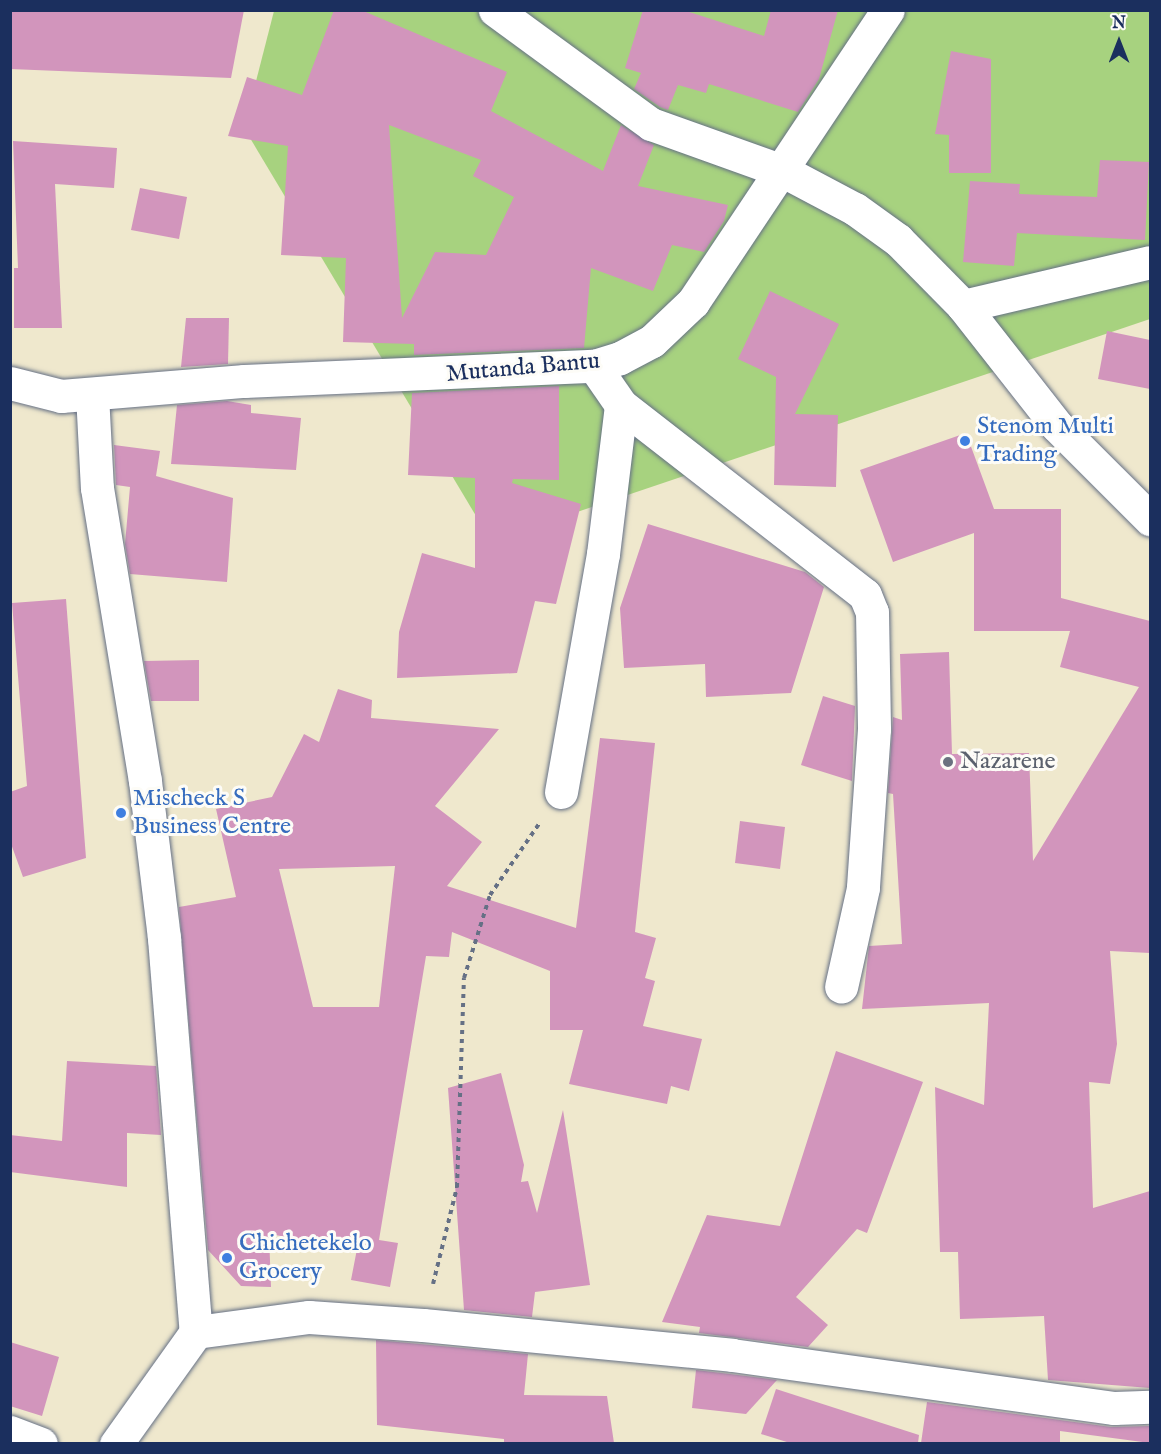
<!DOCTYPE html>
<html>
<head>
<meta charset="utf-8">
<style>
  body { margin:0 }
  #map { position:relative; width:1161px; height:1454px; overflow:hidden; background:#efe8cd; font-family:"IM FELL English",serif }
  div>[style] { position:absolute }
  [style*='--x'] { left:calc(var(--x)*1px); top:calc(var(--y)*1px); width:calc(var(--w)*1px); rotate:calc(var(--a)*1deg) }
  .green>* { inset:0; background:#a7d27f }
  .building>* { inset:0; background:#d295bc }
  .path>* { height:4px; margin-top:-2px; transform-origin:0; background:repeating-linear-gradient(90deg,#657085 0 4.5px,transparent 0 9px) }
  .roads { filter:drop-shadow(0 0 2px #657085) drop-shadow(0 0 2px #657085) }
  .minor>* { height:33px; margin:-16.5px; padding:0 16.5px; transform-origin:16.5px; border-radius:16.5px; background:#fff }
  .dots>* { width:16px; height:16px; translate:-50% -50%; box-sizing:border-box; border:3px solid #fdfcf7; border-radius:50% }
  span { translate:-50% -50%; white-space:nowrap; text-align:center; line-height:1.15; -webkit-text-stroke:6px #fdfcf7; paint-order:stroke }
  .street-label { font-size:24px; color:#1b2f5e }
  .shop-label { font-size:24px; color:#366cbe }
  .left { translate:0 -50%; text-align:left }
  .worship-label { font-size:24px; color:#5b616d }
  .frame { position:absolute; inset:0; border:12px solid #1b2f5e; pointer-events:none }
  .north { position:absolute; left:1089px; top:12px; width:60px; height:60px; -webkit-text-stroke:4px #fdfcf7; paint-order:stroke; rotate:0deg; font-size:16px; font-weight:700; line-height:24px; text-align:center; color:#1b2f5e }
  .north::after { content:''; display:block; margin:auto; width:21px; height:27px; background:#1b2f5e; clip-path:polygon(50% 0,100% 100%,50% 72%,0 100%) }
</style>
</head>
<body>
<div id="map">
  <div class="green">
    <div style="clip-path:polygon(274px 11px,1150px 11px,1150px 319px,491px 541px,244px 128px)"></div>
  </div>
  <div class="building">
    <div style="clip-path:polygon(10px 10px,244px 10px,231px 78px,10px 69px)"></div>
    <div style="clip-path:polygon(evenodd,334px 10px,361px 10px,507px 72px,491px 111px,603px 171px,621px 125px,654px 145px,638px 186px,728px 205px,724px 221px,704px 252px,672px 245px,653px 291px,591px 268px,584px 348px,414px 355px,414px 344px,343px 342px,346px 258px,281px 255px,288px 146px,228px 136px,247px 77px,302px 95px,334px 10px,389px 125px,481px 160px,473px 176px,514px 197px,486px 255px,435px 252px,402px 318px,389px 125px)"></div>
    <div style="clip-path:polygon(643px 10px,683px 10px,764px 36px,771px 10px,838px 10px,819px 79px,798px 112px,709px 84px,706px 93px,678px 85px,668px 110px,660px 107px,634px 89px,641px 73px,625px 68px)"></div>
    <div style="clip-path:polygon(951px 51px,991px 59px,991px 173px,949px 173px,949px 135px,935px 134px)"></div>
    <div style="clip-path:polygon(13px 141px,117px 148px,114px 188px,55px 184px,62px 328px,14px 328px,14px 268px,18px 268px)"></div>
    <div style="clip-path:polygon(1100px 160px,1149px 162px,1145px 240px,1017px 233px,1014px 266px,963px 262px,970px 181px,1020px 184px,1019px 194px,1097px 197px)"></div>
    <div style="clip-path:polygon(140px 188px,187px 197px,179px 239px,131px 230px)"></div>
    <div style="clip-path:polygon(770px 291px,839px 324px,795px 414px,838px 415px,836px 487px,774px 485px,776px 377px,738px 359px)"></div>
    <div style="clip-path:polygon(186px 318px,229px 318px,228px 364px,181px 367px)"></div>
    <div style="clip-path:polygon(1107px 331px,1150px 340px,1150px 389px,1098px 379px)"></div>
    <div style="clip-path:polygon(559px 386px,559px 480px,513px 479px,512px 483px,581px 504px,556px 604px,535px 601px,517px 673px,397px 678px,399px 632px,422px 553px,475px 568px,475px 478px,408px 475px,412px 393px)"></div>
    <div style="clip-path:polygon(227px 401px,251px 405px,251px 413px,301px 418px,296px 470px,171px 464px,177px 405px)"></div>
    <div style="clip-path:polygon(966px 433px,994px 509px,1061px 509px,1061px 598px,1150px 621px,1150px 953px,1110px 951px,1117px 1044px,1110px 1084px,1089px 1082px,1093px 1208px,1150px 1191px,1150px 1388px,1048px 1380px,1044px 1316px,960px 1319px,958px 1252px,940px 1252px,935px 1087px,984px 1105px,989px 1003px,862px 1009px,869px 946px,902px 944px,893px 794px,888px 793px,893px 717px,902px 720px,900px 654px,949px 652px,952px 754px,1029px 753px,1033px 861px,1139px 687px,1060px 667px,1070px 631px,974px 631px,974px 533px,893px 562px,860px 470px)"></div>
    <div style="clip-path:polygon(114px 445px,160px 451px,156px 476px,233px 498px,227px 582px,130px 574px,125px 544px,130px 487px,116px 485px)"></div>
    <div style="clip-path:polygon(648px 524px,805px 572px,824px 587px,791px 693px,706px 697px,705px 664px,624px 668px,620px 608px)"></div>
    <div style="clip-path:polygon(66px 599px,86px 858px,23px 877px,10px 841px,10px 792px,27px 786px,12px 603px)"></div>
    <div style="clip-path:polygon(199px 660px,199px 701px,151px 701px,144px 661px)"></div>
    <div style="clip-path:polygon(evenodd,338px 689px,372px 700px,371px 718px,499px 729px,435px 806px,482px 842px,447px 886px,576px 928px,600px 738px,655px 743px,635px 932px,656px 938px,645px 978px,655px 981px,643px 1026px,702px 1039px,689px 1091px,671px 1086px,667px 1104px,569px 1084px,583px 1030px,550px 1030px,550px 971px,452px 932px,449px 957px,426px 956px,379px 1240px,398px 1243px,390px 1287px,351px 1280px,357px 1249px,269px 1234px,271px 1287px,241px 1286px,208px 1250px,179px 907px,236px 897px,216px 809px,272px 797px,304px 734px,319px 742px,338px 689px,395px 866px,379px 1007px,313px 1007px,279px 869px,395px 866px)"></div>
    <div style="clip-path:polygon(823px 696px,855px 706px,852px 781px,801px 765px)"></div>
    <div style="clip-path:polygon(740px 821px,785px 827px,780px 869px,735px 863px)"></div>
    <div style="clip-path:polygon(836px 1051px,923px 1082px,867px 1233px,857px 1229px,796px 1297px,828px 1325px,808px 1347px,699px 1333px,700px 1327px,662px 1322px,707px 1215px,780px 1226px)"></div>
    <div style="clip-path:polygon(67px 1061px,156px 1066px,161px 1135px,127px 1133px,127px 1187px,10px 1172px,10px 1135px,62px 1141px)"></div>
    <div style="clip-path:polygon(501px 1073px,524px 1165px,521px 1182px,528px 1181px,537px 1213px,563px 1110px,590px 1285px,535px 1292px,532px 1317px,464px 1310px,448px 1088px)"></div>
    <div style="clip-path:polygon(376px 1340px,528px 1354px,524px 1395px,607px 1396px,614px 1443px,504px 1443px,504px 1439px,377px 1425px)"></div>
    <div style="clip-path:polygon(10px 1342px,59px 1357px,42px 1416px,10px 1406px)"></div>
    <div style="clip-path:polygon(696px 1370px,730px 1374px,777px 1380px,746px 1414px,692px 1408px)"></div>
    <div style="clip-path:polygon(776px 1389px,919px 1435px,918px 1443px,790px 1443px,761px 1434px)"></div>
    <div style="clip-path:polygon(927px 1402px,1111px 1427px,1150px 1426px,1150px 1443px,1060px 1431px,1060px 1443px,921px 1443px)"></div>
  </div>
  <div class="path">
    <div style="--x:433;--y:1284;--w:100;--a:-76.1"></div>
    <div style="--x:457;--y:1187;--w:209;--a:-88.1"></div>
    <div style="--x:464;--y:978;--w:87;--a:-72.6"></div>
    <div style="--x:490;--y:895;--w:86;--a:-55.4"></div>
  </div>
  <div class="roads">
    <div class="minor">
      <div style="--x:495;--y:10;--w:193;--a:36.2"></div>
      <div style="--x:651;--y:124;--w:142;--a:19.7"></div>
      <div style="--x:785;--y:172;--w:79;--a:27.9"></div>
      <div style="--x:855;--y:209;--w:53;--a:35.8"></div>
      <div style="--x:898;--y:240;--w:93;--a:45.4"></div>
      <div style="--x:963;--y:306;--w:152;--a:51.9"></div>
      <div style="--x:1057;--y:426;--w:132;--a:45"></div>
      <div style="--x:963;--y:306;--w:192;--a:-13.2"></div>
      <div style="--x:594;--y:366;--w:47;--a:55.3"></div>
      <div style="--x:621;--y:405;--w:309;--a:37.9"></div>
      <div style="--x:865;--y:595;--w:18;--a:68"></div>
      <div style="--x:872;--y:612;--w:117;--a:89"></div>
      <div style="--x:874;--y:729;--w:159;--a:94"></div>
      <div style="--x:863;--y:888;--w:101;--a:102.5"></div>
      <div style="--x:10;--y:383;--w:53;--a:14.3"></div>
      <div style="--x:61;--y:396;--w:184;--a:-4.7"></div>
      <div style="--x:244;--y:381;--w:350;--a:-2.5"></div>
      <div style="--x:594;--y:366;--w:27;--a:-17"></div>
      <div style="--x:620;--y:358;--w:36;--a:-28"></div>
      <div style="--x:652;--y:341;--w:57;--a:-43.6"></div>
      <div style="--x:693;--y:302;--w:351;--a:-56.3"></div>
      <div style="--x:92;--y:394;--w:94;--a:87"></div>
      <div style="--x:97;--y:488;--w:297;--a:80.7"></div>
      <div style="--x:145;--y:781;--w:158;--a:83.1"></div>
      <div style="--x:164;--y:938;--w:395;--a:85.4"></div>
      <div style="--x:196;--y:1332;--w:138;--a:125.5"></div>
      <div style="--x:561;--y:792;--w:242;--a:-80"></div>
      <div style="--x:603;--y:554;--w:150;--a:-83.1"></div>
      <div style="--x:196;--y:1332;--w:114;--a:-7.6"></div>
      <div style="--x:309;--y:1317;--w:114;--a:4"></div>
      <div style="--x:423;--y:1325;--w:310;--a:5.5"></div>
      <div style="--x:732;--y:1355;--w:386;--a:7.9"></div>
      <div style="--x:1114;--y:1408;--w:36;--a:-2"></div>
      <div style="--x:10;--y:1432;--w:33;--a:21"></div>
    </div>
  </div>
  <div class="dots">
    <div style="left:965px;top:441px;background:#3f7fe0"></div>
    <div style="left:948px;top:762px;background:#6b7280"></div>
    <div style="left:121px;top:813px;background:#3f7fe0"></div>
    <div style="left:227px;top:1258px;background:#3f7fe0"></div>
  </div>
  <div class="street-label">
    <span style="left:523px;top:368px;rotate:-5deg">Mutanda Bantu</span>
  </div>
  <div class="shop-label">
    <span class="left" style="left:977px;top:441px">Stenom Multi<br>Trading</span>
    <span class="left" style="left:133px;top:813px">Mischeck S<br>Business Centre</span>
    <span class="left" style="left:239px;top:1258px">Chichetekelo<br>Grocery</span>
  </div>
  <div class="worship-label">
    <span class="left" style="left:960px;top:762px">Nazarene</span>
  </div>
  <div class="frame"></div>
  <div class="north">N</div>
</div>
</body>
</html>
